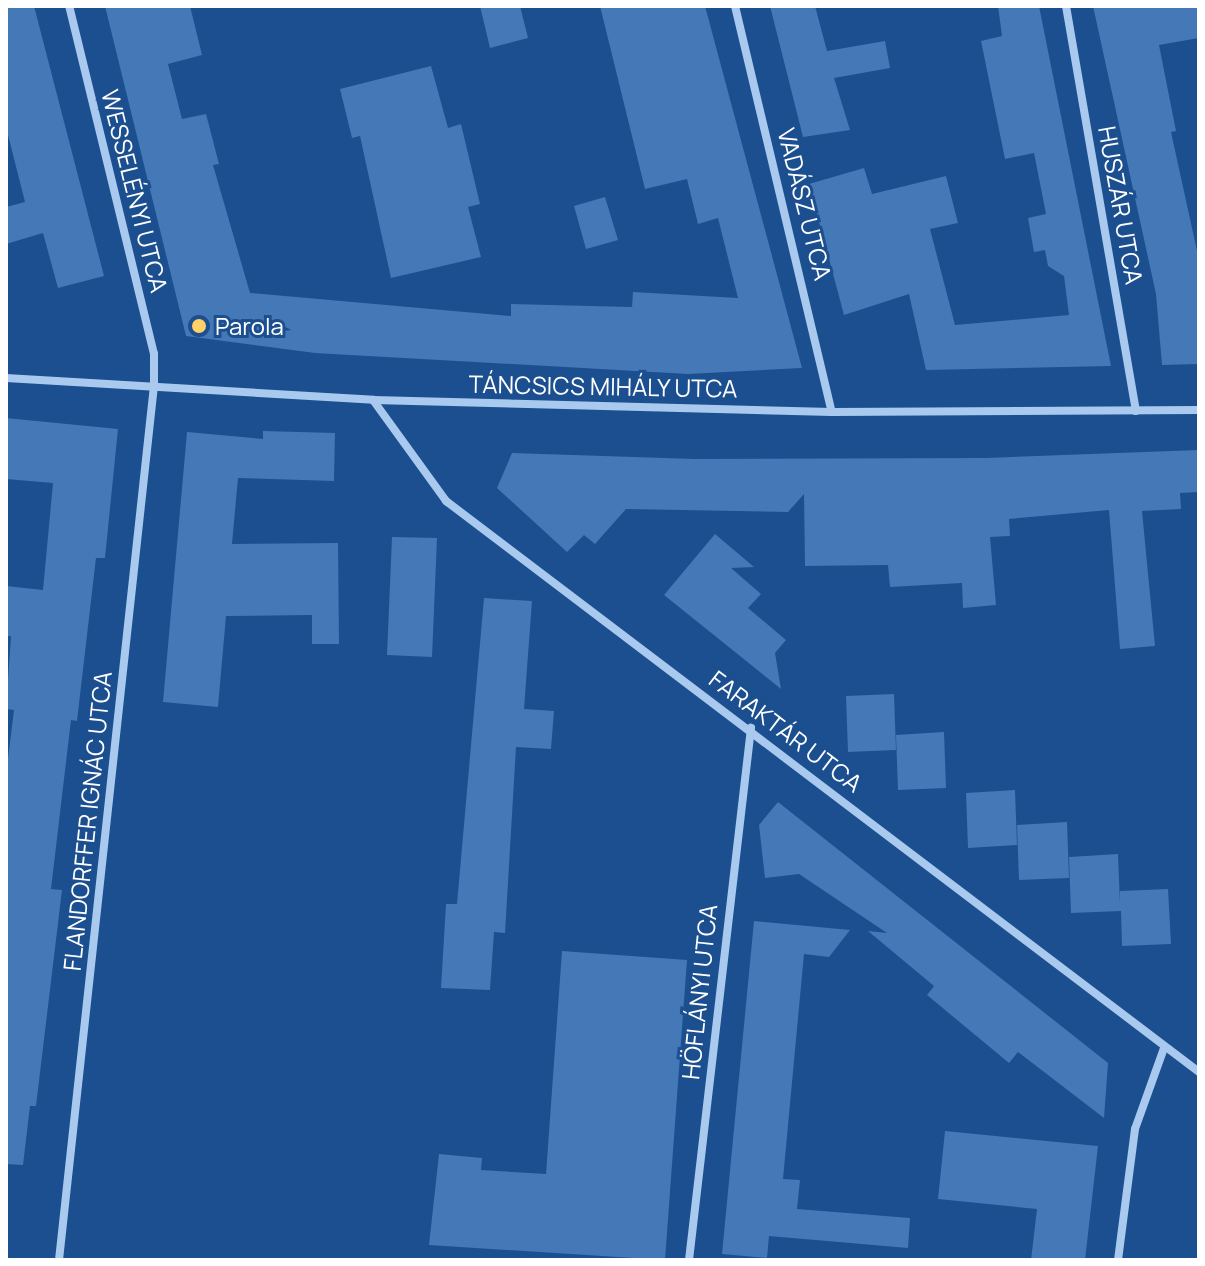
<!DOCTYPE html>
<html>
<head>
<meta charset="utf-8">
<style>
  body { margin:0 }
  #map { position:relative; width:1205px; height:1266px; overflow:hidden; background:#1b4f8f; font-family:Manrope,sans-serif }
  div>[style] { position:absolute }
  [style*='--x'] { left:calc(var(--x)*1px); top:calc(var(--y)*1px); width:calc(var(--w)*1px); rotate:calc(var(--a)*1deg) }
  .building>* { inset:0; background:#4478b7 }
  .minor>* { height:8px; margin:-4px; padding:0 4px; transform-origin:4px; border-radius:4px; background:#a9c9ee }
  .dots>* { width:22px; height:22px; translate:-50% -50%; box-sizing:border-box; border:4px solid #1b4f8f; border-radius:50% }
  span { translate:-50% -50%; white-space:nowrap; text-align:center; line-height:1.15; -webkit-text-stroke:6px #1b4f8f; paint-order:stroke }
  .street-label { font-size:24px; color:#fff }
  .poi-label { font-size:24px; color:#fff }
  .left { translate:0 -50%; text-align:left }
  .frame { position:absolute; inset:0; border:8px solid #fff; pointer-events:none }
</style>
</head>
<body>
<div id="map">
  <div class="building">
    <div style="clip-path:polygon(6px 6px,34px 6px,104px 276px,58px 288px,43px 233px,6px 244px,6px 207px,25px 202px,6px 127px)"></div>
    <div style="clip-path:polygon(105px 6px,190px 6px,202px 55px,168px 64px,182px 119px,206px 114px,219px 164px,213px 165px,250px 293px,511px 316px,511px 304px,632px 307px,633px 292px,738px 298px,718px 218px,698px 224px,687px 179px,645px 189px,600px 6px,705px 6px,802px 368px,688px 374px,315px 353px,186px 336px)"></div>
    <div style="clip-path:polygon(480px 6px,520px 6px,528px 38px,490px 48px)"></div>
    <div style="clip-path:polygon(770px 6px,815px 6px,827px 51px,885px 41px,890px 68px,834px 78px,850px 130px,803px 137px)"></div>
    <div style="clip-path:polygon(998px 6px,1039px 6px,1111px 366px,926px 370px,909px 294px,844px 315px,809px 184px,864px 168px,872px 194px,946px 176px,958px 223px,930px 229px,955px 325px,1069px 315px,1064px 276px,1048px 266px,1045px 250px,1034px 252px,1028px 218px,1046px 214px,1034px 153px,1005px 159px,981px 41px,1002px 36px)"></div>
    <div style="clip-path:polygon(1093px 6px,1199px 6px,1199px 38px,1159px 45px,1176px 131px,1171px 132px,1199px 260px,1199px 364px,1162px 365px,1156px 294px)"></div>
    <div style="clip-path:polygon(431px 66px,448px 128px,461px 124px,480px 204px,468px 207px,481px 257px,391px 278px,360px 136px,352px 138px,340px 89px)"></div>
    <div style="clip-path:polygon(605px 197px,618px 240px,586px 249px,574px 206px)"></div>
    <div style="clip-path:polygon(6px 418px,118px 429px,105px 558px,96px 558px,77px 721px,71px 720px,51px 889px,62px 890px,36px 1106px,30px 1106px,23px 1165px,6px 1164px,6px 775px,14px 710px,6px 709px,11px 636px,6px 636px,6px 586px,43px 590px,53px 483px,6px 479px)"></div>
    <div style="clip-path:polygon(263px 431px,335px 433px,334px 481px,238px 478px,232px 544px,338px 543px,339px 644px,312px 644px,312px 615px,226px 616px,218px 707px,163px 702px,187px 432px,263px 439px)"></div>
    <div style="clip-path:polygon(1199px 450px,1199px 492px,1180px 493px,1181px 509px,1142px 511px,1155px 646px,1120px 649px,1109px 510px,1009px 519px,1010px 536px,990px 537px,996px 605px,963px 608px,962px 583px,890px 587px,888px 565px,805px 566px,804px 494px,788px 512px,626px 509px,595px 544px,584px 535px,567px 552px,497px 488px,512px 453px,695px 459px,986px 458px)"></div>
    <div style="clip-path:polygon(715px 534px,754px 567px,731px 568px,761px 594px,748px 608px,786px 640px,775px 653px,781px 689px,664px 595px)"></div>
    <div style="clip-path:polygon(392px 537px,437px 538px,432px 657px,387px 655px)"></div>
    <div style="clip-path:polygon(484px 598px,532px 601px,524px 709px,554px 711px,551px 749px,516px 747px,505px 933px,494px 932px,490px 990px,441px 988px,446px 904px,457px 904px)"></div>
    <div style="clip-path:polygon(894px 694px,896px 750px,848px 752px,846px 696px)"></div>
    <div style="clip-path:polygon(944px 732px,946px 788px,898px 790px,896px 735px)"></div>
    <div style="clip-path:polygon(1015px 790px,1017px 845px,968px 848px,966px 793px)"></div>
    <div style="clip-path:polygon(778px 802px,1108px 1063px,1104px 1118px,1018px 1052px,1009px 1063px,927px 995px,934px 986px,868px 931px,887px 933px,799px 874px,765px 878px,759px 825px)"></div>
    <div style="clip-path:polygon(1067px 822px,1069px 878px,1019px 880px,1017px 825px)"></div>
    <div style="clip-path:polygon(1118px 854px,1120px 904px,1120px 891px,1168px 889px,1171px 944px,1122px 946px,1121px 911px,1071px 913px,1069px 857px)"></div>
    <div style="clip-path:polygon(754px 921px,850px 930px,829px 957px,804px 954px,783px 1179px,800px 1180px,797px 1209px,910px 1218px,908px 1248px,769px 1236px,767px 1258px,722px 1254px)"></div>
    <div style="clip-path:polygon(562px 951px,687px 960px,665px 1260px,429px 1245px,439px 1154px,482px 1158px,481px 1170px,546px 1174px)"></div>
    <div style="clip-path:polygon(945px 1131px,1098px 1146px,1085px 1260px,1031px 1260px,1037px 1209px,938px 1199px)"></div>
  </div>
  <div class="minor">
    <div style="--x:735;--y:6;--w:417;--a:76.6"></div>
    <div style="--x:1066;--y:6;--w:411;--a:80.2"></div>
    <div style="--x:6;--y:378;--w:368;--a:3.4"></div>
    <div style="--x:373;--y:400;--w:459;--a:1.5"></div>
    <div style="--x:832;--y:412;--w:367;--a:-0.3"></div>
    <div style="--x:373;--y:400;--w:125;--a:54.1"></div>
    <div style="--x:446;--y:501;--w:945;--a:37.17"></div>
    <div style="--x:59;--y:1260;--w:879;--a:-83.8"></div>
    <div style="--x:154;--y:386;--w:32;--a:-90"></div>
    <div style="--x:154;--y:354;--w:358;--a:-103.7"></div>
    <div style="--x:689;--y:1260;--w:536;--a:-83.35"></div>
    <div style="--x:1118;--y:1260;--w:132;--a:-82.6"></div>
    <div style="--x:1135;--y:1129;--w:86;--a:-70.3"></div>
  </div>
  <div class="dots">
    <div style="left:199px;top:326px;background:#ffd166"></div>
  </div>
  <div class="street-label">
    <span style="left:135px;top:191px;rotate:76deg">WESSELÉNYI UTCA</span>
    <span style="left:805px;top:204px;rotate:76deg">VADÁSZ UTCA</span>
    <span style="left:1121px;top:205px;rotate:80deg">HUSZÁR UTCA</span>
    <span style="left:603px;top:386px;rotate:1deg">TÁNCSICS MIHÁLY UTCA</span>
    <span style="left:786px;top:731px;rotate:37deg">FARAKTÁR UTCA</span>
    <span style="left:87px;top:821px;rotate:-84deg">FLANDORFFER IGNÁC UTCA</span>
    <span style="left:699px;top:992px;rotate:-84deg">HÖFLÁNYI UTCA</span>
  </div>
  <div class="poi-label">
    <span class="left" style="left:215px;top:326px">Parola</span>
  </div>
  <div class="frame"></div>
</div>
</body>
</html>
